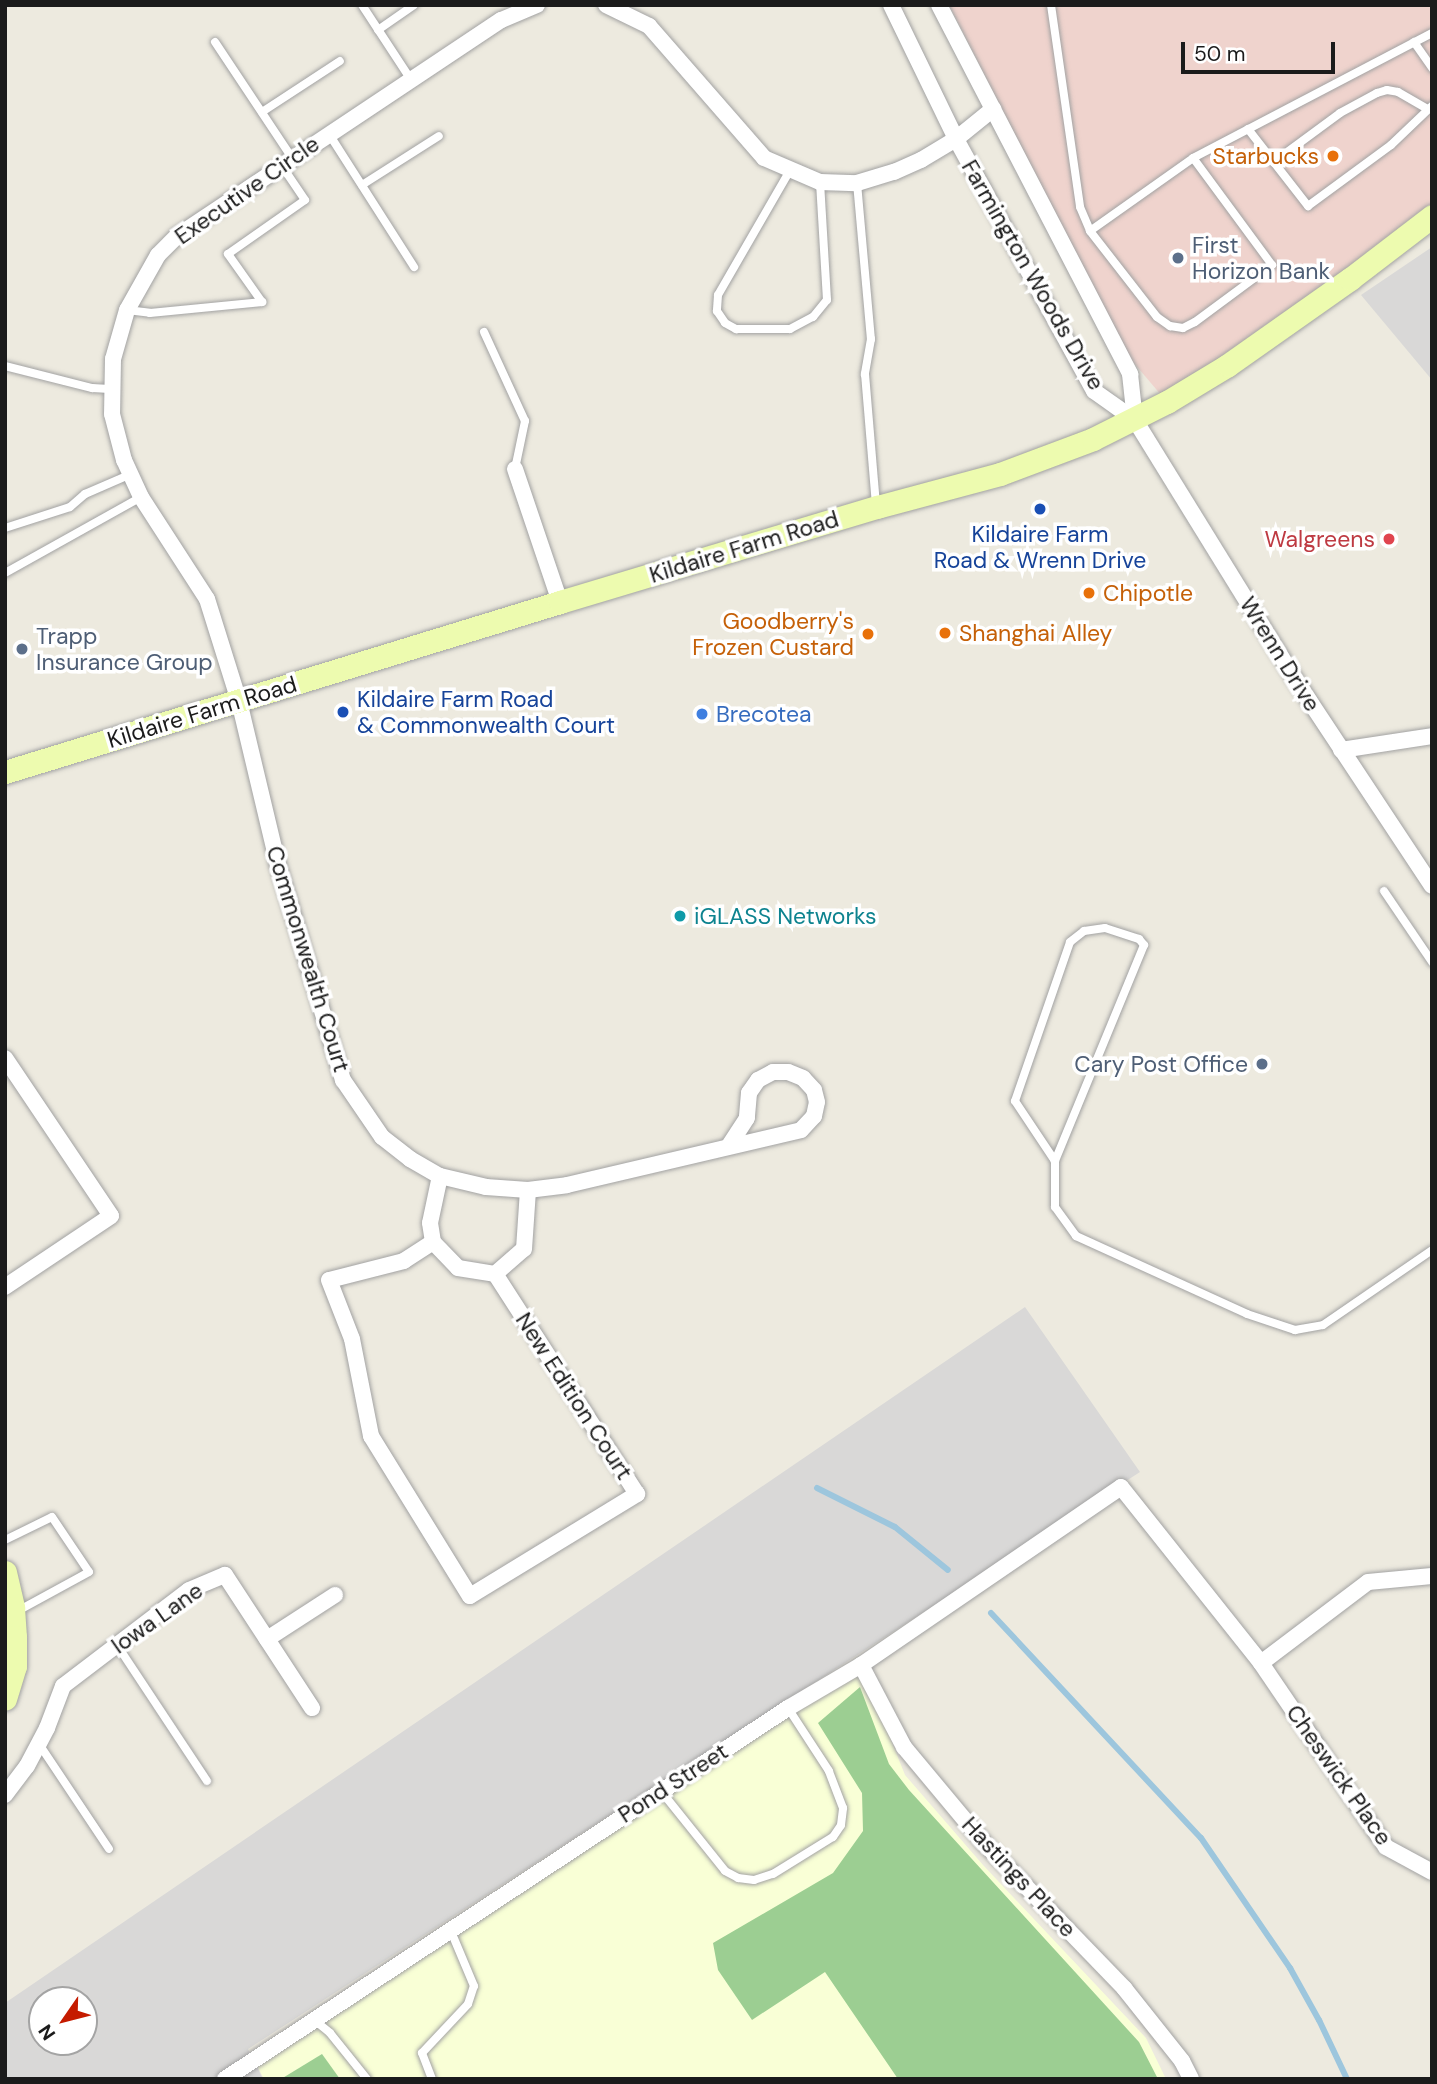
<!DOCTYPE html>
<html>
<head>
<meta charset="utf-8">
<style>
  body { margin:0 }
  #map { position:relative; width:1437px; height:2084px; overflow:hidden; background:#edeadf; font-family:"DM Sans",sans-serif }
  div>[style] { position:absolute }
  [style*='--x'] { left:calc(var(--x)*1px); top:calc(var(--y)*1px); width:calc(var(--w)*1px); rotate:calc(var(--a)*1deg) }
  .residential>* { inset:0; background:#d9d8d7 }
  .commercial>* { inset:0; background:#efd3cd }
  .education>* { inset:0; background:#f9ffd6 }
  .forest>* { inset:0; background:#9cce92 }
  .stream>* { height:6px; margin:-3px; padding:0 3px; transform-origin:3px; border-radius:3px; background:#9dc6dd }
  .roads { filter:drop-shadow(0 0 2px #a2a2a2) drop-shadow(0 0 2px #a2a2a2) }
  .lane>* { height:8px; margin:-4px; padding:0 4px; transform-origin:4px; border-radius:4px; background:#fff }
  .street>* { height:16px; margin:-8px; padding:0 8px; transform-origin:8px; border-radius:8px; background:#fff }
  .secondary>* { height:23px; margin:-11.5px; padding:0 11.5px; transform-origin:11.5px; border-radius:11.5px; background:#edfbaf }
  .dots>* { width:19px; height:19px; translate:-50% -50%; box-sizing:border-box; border:4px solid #fff; border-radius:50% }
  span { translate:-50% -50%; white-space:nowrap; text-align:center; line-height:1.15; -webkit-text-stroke:7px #fff; paint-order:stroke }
  .food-label { font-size:23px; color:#c56008 }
  .right { translate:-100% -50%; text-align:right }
  .left { translate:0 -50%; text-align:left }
  .street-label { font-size:23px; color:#1b1b1b }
  .service-label { font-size:23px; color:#4e5e75 }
  .transit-label { font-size:23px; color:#164399 }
  .health-label { font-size:23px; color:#be3a42 }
  .shop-label { font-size:23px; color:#366cbe }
  .culture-label { font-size:23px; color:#0d838f }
  .frame { position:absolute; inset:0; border:7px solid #1b1b1b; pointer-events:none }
  .north { position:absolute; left:28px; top:1986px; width:70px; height:70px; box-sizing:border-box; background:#fff; border:2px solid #a4a4a4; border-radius:50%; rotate:235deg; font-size:19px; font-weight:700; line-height:28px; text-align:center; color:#1b1b1b }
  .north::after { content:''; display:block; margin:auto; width:24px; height:32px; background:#c51b00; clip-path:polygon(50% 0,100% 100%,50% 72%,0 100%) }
  .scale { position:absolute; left:1181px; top:42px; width:154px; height:32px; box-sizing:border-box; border:4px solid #1b1b1b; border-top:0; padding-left:9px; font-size:21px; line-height:24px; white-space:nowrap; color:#1b1b1b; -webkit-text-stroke:5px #fff; paint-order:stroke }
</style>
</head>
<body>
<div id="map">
  <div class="residential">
    <div style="clip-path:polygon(1432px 247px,1432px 380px,1361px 295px)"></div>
    <div style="clip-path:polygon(evenodd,1025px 1307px,1140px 1472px,248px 2049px,263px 2079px,5px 2079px,5px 2003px,1025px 1307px,42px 2000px,84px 2000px,84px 2042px,42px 2042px,42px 2000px)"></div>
  </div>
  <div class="commercial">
    <div style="clip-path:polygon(949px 5px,1432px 5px,1432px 212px,1167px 402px,1128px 356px)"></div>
  </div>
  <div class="education">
    <div style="clip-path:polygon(861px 1665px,905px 1775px,983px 1865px,1146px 2038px,1166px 2079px,264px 2079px,253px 2058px)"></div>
  </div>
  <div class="forest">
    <div style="clip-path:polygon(860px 1687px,889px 1764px,909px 1790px,1139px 2042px,1158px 2079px,898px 2079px,825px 1972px,752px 2020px,718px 1970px,713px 1943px,833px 1873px,863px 1831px,862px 1793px,818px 1723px)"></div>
    <div style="clip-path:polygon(322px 2054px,340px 2079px,281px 2079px)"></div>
  </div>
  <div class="stream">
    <div style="--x:817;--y:1488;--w:87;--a:26.6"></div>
    <div style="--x:895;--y:1527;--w:68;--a:39.1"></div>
    <div style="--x:991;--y:1613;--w:308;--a:47"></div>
    <div style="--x:1201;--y:1838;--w:158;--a:55.6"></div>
    <div style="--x:1290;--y:1968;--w:60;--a:60.9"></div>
    <div style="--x:1319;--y:2020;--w:65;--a:64.6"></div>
  </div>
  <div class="roads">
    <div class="lane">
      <div style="--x:362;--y:5;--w:90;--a:56.8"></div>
      <div style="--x:1051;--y:5;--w:204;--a:81.8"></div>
      <div style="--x:1080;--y:207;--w:26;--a:67"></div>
      <div style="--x:1090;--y:231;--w:109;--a:52.1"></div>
      <div style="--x:1157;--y:317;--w:16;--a:35"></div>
      <div style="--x:1170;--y:326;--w:13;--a:9"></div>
      <div style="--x:1183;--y:328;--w:13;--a:-27"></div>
      <div style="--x:1195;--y:322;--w:96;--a:-36.5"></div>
      <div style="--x:1272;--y:265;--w:133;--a:-126.4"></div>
      <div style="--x:378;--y:30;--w:44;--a:-34.8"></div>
      <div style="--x:215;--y:42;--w:139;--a:56.4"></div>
      <div style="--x:1414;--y:42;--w:32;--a:55"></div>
      <div style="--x:262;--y:112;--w:93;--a:-33.2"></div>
      <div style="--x:1248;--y:129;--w:98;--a:52.1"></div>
      <div style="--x:1308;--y:206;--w:103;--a:-36.3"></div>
      <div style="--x:1391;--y:145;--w:57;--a:-43.6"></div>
      <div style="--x:329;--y:134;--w:158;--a:57.4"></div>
      <div style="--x:1275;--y:161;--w:81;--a:-36.4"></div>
      <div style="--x:1340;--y:113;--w:42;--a:-28.4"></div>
      <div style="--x:1377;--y:93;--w:10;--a:-17"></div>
      <div style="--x:1387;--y:90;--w:11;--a:10"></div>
      <div style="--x:1398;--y:92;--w:34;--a:30"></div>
      <div style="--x:789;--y:172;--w:142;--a:120"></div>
      <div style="--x:718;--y:295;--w:16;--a:94"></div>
      <div style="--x:717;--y:311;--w:14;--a:56"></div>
      <div style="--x:725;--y:323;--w:13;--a:29"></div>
      <div style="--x:736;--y:329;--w:54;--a:0"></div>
      <div style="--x:790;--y:329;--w:26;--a:-28"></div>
      <div style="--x:813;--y:317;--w:22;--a:-51"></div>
      <div style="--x:827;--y:300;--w:118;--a:-93.4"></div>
      <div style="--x:857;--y:183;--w:157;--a:84.9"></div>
      <div style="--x:871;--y:339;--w:36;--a:100"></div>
      <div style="--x:865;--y:374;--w:130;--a:85.2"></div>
      <div style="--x:362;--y:185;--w:91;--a:-32.5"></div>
      <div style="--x:1090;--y:231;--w:126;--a:-35.3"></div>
      <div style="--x:1193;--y:158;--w:270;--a:-27.6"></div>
      <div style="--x:127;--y:310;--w:23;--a:7"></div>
      <div style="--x:150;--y:313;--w:113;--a:-5.6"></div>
      <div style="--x:262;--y:302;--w:59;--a:-125.3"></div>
      <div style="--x:228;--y:254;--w:94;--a:-35"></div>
      <div style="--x:305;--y:200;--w:41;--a:-124.1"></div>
      <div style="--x:484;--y:332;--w:98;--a:65.3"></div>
      <div style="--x:525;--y:421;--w:49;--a:101.8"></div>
      <div style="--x:5;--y:366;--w:90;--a:14.2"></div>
      <div style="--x:92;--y:388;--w:18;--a:3"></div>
      <div style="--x:5;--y:528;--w:68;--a:-17.9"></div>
      <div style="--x:70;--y:507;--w:20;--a:-41"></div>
      <div style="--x:85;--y:494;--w:50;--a:-23.5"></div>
      <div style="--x:5;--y:573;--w:156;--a:-29.2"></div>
      <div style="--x:1384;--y:891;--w:86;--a:55.9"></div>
      <div style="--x:1055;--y:1161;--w:72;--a:-123.7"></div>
      <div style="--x:1015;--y:1101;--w:168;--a:-70.9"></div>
      <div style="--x:1070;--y:942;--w:18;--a:-38"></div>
      <div style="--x:1084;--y:931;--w:21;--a:-8"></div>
      <div style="--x:1105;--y:928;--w:36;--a:18"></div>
      <div style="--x:1139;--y:939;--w:8;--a:50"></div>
      <div style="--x:1144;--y:945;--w:234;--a:112.4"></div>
      <div style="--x:1055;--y:1161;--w:46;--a:90"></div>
      <div style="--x:1055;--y:1207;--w:36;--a:54"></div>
      <div style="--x:1076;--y:1236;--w:188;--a:24.5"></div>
      <div style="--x:1247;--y:1314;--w:51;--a:18.4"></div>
      <div style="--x:1295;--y:1330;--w:28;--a:-10"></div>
      <div style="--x:1323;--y:1325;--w:132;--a:-34.5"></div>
      <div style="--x:5;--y:1540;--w:52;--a:-26.1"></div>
      <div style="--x:52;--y:1517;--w:66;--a:56.1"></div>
      <div style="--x:89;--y:1572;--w:83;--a:151.3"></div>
      <div style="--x:117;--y:1645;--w:163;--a:56.5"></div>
      <div style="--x:39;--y:1744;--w:126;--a:56.3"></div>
      <div style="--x:661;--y:1791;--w:102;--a:51.3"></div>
      <div style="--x:725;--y:1871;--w:15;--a:28"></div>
      <div style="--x:738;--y:1878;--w:16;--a:7"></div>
      <div style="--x:754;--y:1880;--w:20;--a:-18"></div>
      <div style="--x:773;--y:1874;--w:70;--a:-31.7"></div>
      <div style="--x:833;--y:1837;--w:14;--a:-56"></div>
      <div style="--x:841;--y:1825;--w:17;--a:-83"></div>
      <div style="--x:843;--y:1808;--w:40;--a:-111"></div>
      <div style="--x:829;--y:1771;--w:75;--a:-123.1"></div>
      <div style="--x:313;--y:2019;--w:22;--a:39"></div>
      <div style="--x:330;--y:2033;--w:59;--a:51.2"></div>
      <div style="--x:432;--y:2079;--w:28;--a:-111"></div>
      <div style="--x:422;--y:2053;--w:67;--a:-46.8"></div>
      <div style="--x:468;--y:2004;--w:19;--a:-72"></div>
      <div style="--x:474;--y:1986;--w:62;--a:-112.8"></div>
    </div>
    <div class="street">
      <div style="--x:537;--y:5;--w:39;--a:157"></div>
      <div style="--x:501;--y:20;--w:389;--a:146.3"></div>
      <div style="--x:177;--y:236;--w:27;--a:135"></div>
      <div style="--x:158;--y:255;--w:63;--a:119.4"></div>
      <div style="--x:127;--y:310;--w:51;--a:105.9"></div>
      <div style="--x:113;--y:359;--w:55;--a:91"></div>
      <div style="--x:112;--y:414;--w:48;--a:75.4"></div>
      <div style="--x:124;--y:460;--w:41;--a:65.3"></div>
      <div style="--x:141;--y:497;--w:121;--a:57.1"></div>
      <div style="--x:207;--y:599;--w:107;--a:72.6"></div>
      <div style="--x:239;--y:701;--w:169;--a:76.6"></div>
      <div style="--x:278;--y:865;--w:225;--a:73.2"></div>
      <div style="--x:343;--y:1080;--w:69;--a:55.6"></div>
      <div style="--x:382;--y:1137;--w:36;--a:38"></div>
      <div style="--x:410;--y:1159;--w:34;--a:30"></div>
      <div style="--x:440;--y:1176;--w:47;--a:13.4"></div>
      <div style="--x:486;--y:1187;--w:42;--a:4.1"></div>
      <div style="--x:528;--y:1190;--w:39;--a:-7"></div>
      <div style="--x:567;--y:1185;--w:240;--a:-13.2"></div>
      <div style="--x:801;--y:1130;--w:19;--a:-47"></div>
      <div style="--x:814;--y:1116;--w:14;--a:-78"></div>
      <div style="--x:817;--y:1102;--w:12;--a:-104"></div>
      <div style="--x:814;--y:1090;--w:16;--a:-133"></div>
      <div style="--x:803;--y:1078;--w:16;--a:-158"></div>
      <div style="--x:788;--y:1072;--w:15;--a:180"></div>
      <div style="--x:773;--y:1072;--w:17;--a:152"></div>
      <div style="--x:758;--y:1080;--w:16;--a:125"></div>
      <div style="--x:749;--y:1093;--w:25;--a:95"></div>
      <div style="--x:747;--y:1118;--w:33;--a:123"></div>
      <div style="--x:606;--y:5;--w:48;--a:26"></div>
      <div style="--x:649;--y:26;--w:175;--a:48.9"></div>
      <div style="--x:764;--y:158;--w:61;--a:23.2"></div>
      <div style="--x:820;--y:182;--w:37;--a:2"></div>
      <div style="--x:857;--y:183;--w:39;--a:-17"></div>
      <div style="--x:894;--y:172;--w:30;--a:-24"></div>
      <div style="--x:921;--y:160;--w:41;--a:-31"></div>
      <div style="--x:956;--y:139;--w:48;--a:-39"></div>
      <div style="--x:891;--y:5;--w:149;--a:64.1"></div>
      <div style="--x:956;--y:139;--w:287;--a:61.3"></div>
      <div style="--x:1094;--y:391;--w:50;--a:35.3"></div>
      <div style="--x:939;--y:5;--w:416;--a:62.6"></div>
      <div style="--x:1130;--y:374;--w:46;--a:83.8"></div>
      <div style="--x:1135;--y:420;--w:304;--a:58.3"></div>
      <div style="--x:1295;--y:679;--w:248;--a:56.5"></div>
      <div style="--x:515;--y:469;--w:140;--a:71.3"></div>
      <div style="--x:1341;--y:750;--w:92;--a:-8.7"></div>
      <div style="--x:5;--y:1058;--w:190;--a:56.1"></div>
      <div style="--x:111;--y:1216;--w:128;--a:146.2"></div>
      <div style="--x:440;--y:1176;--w:48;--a:102"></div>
      <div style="--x:430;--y:1223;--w:19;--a:81"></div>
      <div style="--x:433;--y:1242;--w:36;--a:46"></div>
      <div style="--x:458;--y:1268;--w:37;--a:9"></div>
      <div style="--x:495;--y:1274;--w:38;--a:-41"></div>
      <div style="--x:524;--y:1249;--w:59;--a:-86.1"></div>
      <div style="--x:433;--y:1242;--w:35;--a:147"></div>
      <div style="--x:404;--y:1261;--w:77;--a:165.8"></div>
      <div style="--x:329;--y:1280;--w:63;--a:68.7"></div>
      <div style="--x:352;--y:1339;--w:99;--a:78.9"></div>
      <div style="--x:371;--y:1436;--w:188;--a:58.3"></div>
      <div style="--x:470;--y:1596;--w:196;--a:-31.4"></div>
      <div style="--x:637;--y:1494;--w:262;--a:-122.8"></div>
      <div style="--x:267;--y:1639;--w:81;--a:-32.9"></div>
      <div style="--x:1261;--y:1663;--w:134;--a:-37.1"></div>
      <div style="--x:1368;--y:1582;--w:64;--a:-5.4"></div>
      <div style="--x:861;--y:1665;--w:93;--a:62.3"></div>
      <div style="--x:904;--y:1747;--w:125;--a:50.2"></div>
      <div style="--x:984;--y:1843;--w:202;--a:46"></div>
      <div style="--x:1124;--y:1988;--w:93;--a:51.5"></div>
      <div style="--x:1182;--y:2061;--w:20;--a:63"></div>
      <div style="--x:5;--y:1795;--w:36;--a:-53"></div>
      <div style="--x:27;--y:1766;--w:43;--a:-62.2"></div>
      <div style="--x:47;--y:1728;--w:45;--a:-69.1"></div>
      <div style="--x:63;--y:1686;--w:158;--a:-37.3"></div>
      <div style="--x:189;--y:1590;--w:39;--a:-23"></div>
      <div style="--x:225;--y:1575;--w:159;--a:56.8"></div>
      <div style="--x:225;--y:2079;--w:674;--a:-33.38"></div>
      <div style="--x:788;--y:1708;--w:85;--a:-30.5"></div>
      <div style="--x:861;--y:1665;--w:315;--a:-34.4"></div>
      <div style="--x:1121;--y:1487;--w:225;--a:51.5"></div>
      <div style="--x:1261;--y:1663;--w:222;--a:55.8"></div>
      <div style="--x:1386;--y:1847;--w:52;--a:28.5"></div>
    </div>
    <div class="secondary">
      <div style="--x:5;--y:772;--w:580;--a:-17.03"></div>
      <div style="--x:560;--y:602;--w:331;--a:-16.7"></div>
      <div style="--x:877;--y:507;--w:127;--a:-15"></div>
      <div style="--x:1000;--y:474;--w:99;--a:-20.6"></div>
      <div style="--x:1093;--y:439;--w:83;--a:-26.6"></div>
      <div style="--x:1167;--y:402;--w:71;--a:-31.2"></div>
      <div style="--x:1228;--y:365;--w:149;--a:-35.2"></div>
      <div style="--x:1350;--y:279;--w:103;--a:-37.5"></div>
      <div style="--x:5;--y:1572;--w:37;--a:77"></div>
      <div style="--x:13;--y:1608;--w:29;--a:86"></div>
      <div style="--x:15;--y:1637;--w:29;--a:90"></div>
      <div style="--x:15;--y:1666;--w:34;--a:107"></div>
    </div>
  </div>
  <div class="dots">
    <div style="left:1333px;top:156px;background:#e8710a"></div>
    <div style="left:1178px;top:258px;background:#5c6f8a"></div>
    <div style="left:1040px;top:509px;background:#1a4fb4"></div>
    <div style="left:1389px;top:539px;background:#e0444e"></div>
    <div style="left:1089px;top:593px;background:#e8710a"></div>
    <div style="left:945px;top:633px;background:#e8710a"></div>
    <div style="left:868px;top:634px;background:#e8710a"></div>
    <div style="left:22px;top:649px;background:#5c6f8a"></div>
    <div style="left:343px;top:712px;background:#1a4fb4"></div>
    <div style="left:702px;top:714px;background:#3f7fe0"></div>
    <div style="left:680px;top:916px;background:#0f9aa8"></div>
    <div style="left:1262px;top:1064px;background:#5c6f8a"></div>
  </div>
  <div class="food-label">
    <span class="right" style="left:1319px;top:156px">Starbucks</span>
    <span class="left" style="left:1103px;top:593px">Chipotle</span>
    <span class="right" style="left:854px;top:634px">Goodberry's<br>Frozen Custard</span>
    <span class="left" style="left:959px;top:633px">Shanghai Alley</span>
  </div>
  <div class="street-label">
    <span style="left:247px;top:190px;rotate:-35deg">Executive Circle</span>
    <span style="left:1033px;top:275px;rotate:60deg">Farmington Woods Drive</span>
    <span style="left:744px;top:547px;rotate:-17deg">Kildaire Farm Road</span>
    <span style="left:1280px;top:654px;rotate:58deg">Wrenn Drive</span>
    <span style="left:202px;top:712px;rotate:-17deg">Kildaire Farm Road</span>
    <span style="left:308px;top:959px;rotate:73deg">Commonwealth Court</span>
    <span style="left:574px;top:1396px;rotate:57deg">New Edition Court</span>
    <span style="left:157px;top:1618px;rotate:-35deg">Iowa Lane</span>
    <span style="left:1339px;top:1775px;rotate:55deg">Cheswick Place</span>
    <span style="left:673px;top:1783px;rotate:-33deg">Pond Street</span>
    <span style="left:1019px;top:1877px;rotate:47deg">Hastings Place</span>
  </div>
  <div class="service-label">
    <span class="left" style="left:1192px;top:258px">First<br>Horizon Bank</span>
    <span class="left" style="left:36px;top:649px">Trapp<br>Insurance Group</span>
    <span class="right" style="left:1248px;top:1064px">Cary Post Office</span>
  </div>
  <div class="transit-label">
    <span style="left:1040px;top:547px">Kildaire Farm<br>Road &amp; Wrenn Drive</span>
    <span class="left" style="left:357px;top:712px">Kildaire Farm Road<br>&amp; Commonwealth Court</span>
  </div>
  <div class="health-label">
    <span class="right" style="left:1375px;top:539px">Walgreens</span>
  </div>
  <div class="shop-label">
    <span class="left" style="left:716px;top:714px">Brecotea</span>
  </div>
  <div class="culture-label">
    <span class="left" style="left:694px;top:916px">iGLASS Networks</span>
  </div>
  <div class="frame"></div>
  <div class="north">N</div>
  <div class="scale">50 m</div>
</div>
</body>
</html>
